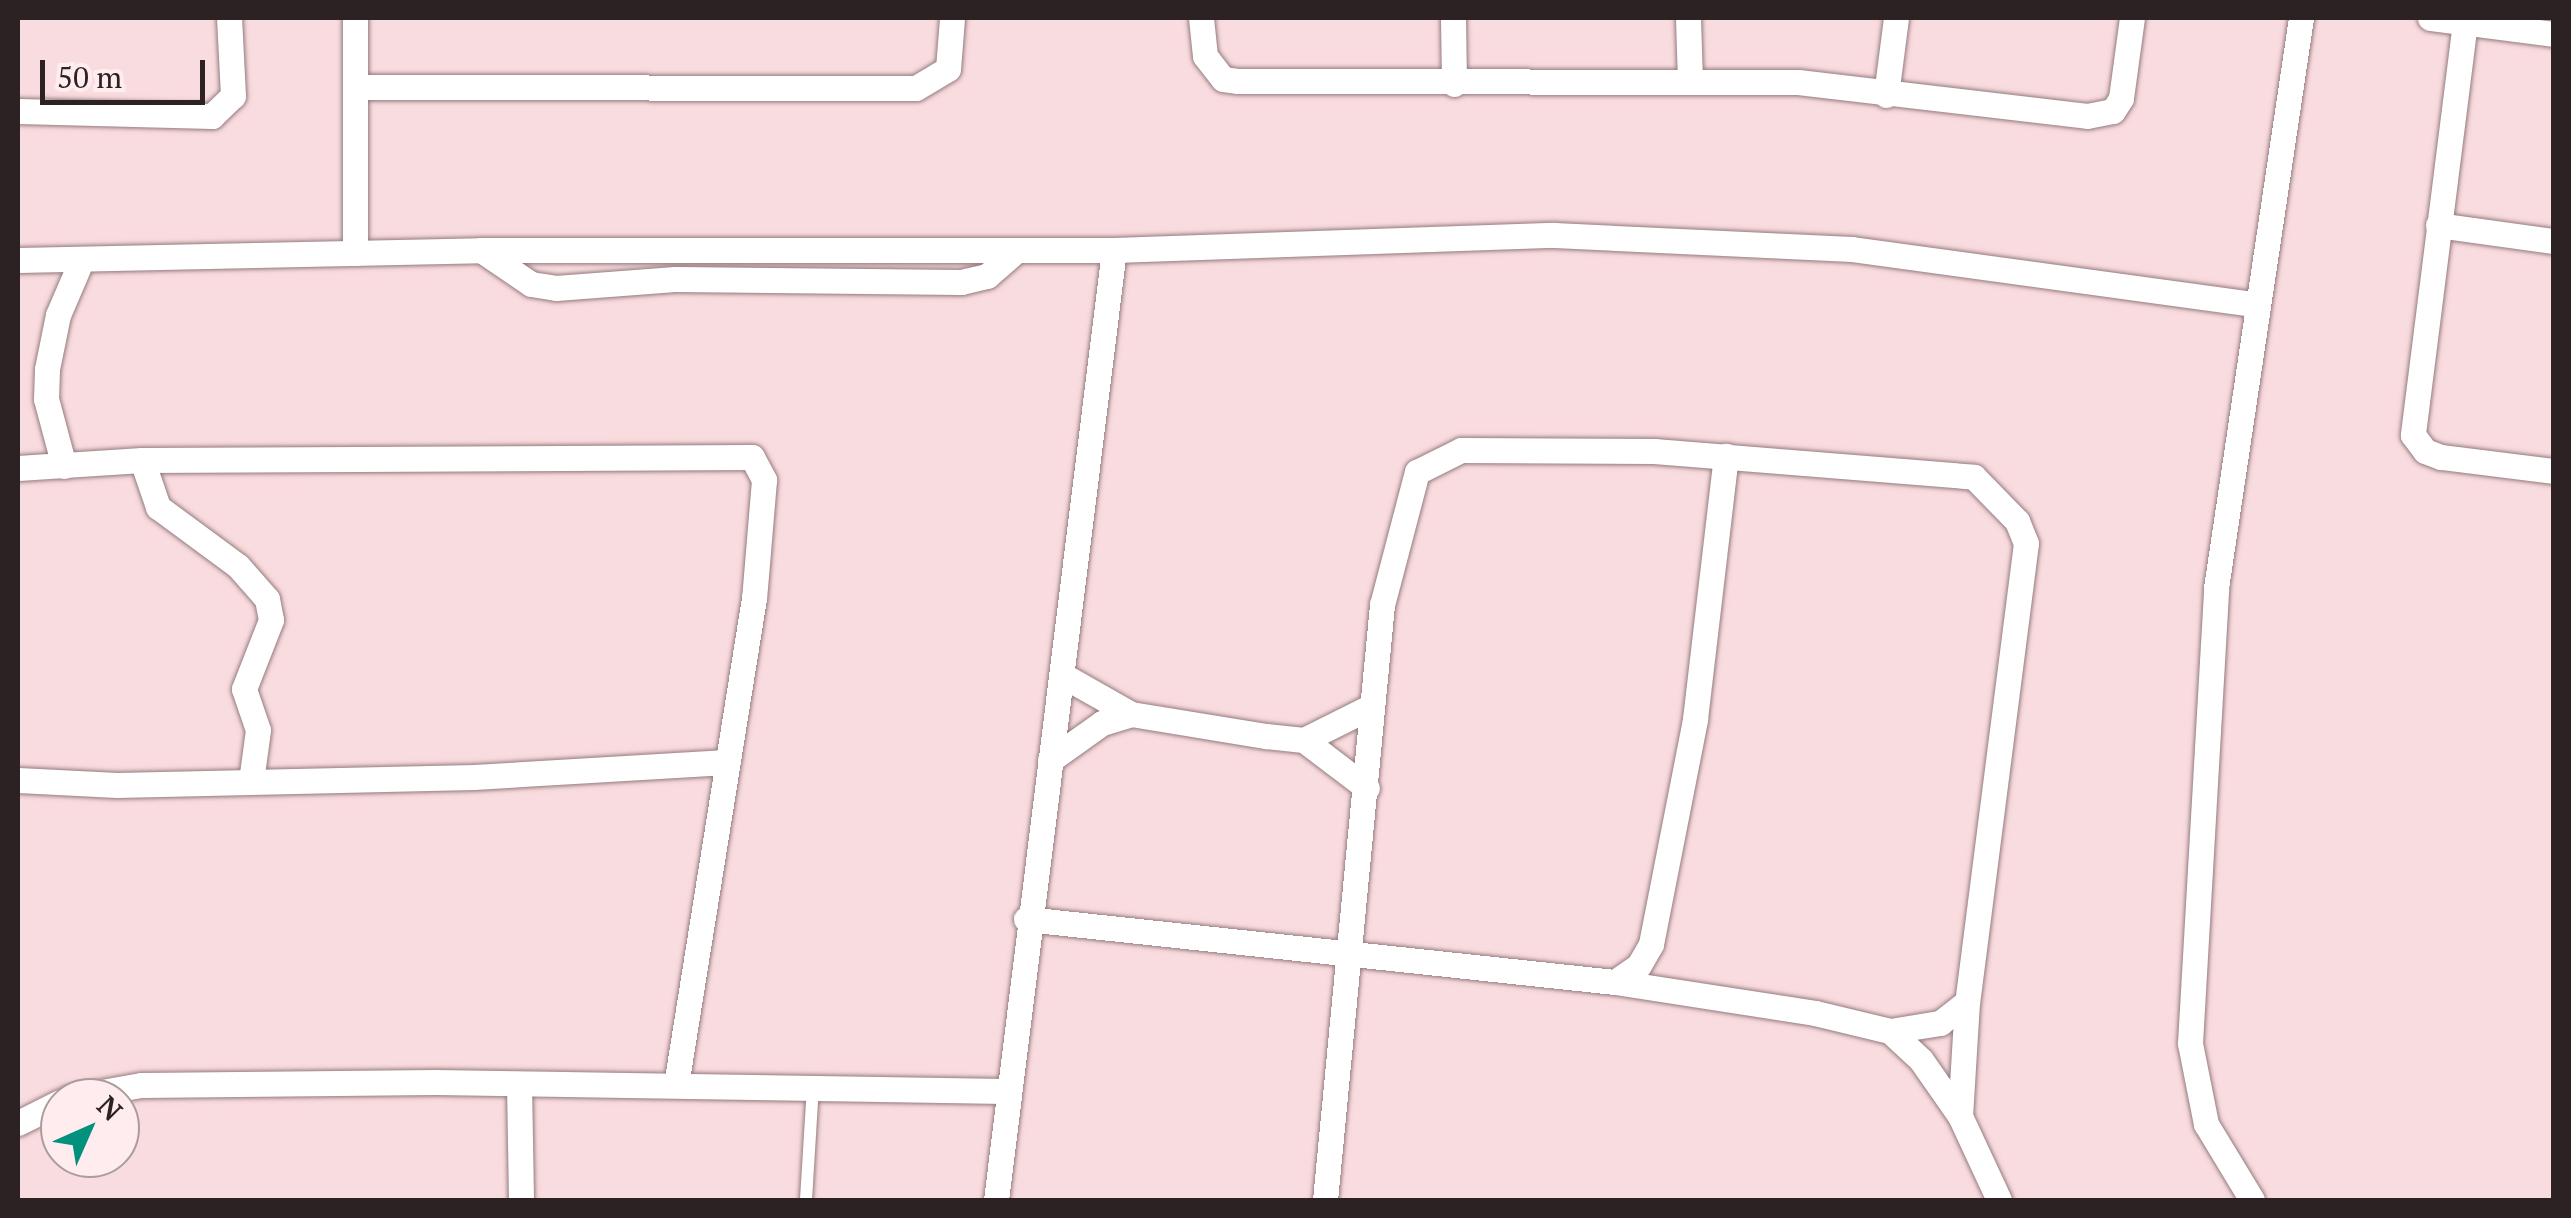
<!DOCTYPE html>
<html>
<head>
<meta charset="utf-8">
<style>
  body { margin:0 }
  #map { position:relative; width:2571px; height:1218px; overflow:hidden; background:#f9dcdf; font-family:"PT Serif",serif }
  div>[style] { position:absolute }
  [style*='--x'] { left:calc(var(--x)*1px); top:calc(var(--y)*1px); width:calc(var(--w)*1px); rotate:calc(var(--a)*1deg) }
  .roads { filter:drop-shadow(0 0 2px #957b7e) drop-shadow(0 0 2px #957b7e) }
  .lane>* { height:12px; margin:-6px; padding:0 6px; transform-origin:6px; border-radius:6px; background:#fff }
  .street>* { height:25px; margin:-12.5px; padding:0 12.5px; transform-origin:12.5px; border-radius:12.5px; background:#fff }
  span { translate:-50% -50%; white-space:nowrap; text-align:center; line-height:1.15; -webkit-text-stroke:10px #feecee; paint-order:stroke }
  .frame { position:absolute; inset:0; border:20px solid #2c2223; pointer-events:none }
  .north { position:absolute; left:40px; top:1078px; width:100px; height:100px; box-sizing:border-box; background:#feecee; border:2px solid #aa9b9d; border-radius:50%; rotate:45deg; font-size:28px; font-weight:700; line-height:40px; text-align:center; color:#2c2223 }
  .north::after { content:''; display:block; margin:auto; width:35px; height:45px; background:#01917d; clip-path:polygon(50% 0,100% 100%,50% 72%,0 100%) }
  .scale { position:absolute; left:40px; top:60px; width:165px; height:45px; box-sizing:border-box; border:5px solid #2c2223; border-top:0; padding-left:12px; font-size:30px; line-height:35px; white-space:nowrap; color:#2c2223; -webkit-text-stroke:8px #feecee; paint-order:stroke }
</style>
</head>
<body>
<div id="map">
  <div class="roads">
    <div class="lane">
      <div style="--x:806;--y:1200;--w:114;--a:-86.5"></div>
    </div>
    <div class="street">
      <div style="--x:1201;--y:18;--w:38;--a:84"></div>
      <div style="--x:1205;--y:56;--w:29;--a:52"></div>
      <div style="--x:1223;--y:79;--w:14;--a:8"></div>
      <div style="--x:1237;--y:81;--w:561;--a:0.1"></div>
      <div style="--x:1798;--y:82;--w:291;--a:6.7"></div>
      <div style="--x:2087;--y:116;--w:26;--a:-11"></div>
      <div style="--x:2113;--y:111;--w:15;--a:-58"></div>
      <div style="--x:2121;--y:98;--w:81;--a:-82.2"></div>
      <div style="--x:1453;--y:18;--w:66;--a:89.1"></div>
      <div style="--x:1688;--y:18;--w:62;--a:88.2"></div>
      <div style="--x:2430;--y:18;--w:125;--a:7.4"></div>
      <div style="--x:2465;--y:22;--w:416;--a:97.2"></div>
      <div style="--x:2413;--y:435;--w:20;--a:53"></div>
      <div style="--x:2425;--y:451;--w:17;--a:21"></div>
      <div style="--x:2441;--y:457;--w:114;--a:7.1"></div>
      <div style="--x:356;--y:87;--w:560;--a:0.1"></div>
      <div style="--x:916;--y:88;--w:37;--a:-31"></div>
      <div style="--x:948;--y:69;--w:51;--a:-85.5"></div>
      <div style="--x:1886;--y:95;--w:78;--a:-82.6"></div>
      <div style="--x:18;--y:111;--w:194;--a:1.5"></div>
      <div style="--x:212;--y:116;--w:29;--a:-44"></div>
      <div style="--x:233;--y:96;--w:78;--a:-92.9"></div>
      <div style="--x:2438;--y:225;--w:117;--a:7.9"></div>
      <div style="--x:481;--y:250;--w:60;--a:34.2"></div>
      <div style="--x:531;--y:284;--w:25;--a:9"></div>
      <div style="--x:556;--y:288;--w:119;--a:-4.3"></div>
      <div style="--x:675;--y:279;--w:286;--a:0.6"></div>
      <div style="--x:961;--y:282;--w:27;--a:-13"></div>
      <div style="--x:987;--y:276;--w:38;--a:-41"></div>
      <div style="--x:355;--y:253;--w:235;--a:-90"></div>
      <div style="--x:18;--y:260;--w:463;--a:-1.2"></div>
      <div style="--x:481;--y:250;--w:633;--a:0"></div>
      <div style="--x:1114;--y:250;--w:440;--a:-2"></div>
      <div style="--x:1554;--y:235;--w:298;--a:2.7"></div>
      <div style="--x:1852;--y:249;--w:408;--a:7.8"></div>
      <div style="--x:142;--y:460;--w:50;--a:71.2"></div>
      <div style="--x:158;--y:507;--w:99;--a:36.4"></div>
      <div style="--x:238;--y:566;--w:44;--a:48.7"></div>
      <div style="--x:267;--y:599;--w:21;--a:79"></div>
      <div style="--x:271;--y:620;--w:74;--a:111.4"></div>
      <div style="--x:244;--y:689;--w:43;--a:71.1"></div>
      <div style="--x:258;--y:730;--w:51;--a:97.8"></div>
      <div style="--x:64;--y:466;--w:69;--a:-105"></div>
      <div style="--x:46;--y:399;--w:30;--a:-88"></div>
      <div style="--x:47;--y:369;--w:55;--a:-78.5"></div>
      <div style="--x:58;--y:315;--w:61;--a:-66.8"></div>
      <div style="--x:18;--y:468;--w:124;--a:-3.7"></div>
      <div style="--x:142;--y:460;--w:610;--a:-0.28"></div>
      <div style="--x:752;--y:457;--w:26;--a:62"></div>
      <div style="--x:764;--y:480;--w:118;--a:94.8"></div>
      <div style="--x:754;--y:598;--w:493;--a:99.1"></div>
      <div style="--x:1062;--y:675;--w:79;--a:29.5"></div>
      <div style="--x:1131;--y:714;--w:137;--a:9.3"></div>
      <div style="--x:1266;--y:736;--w:38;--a:6"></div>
      <div style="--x:1304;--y:740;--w:76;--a:-26.6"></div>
      <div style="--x:1304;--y:740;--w:79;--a:37.3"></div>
      <div style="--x:1050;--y:760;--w:64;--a:-35.4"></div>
      <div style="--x:1102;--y:723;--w:30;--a:-17"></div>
      <div style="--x:18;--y:780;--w:99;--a:2.9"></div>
      <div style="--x:117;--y:785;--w:357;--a:-1.3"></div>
      <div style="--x:474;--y:777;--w:253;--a:-3.4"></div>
      <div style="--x:1026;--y:919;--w:592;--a:6.11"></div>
      <div style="--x:1615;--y:982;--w:202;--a:8.8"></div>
      <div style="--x:1815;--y:1013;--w:77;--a:13.5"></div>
      <div style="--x:1890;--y:1031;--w:42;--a:43.1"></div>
      <div style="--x:1921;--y:1060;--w:68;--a:55.1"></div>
      <div style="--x:1615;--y:982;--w:29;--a:-35"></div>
      <div style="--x:1639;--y:965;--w:24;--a:-60"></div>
      <div style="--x:1651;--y:944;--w:229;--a:-78.9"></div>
      <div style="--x:1695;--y:719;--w:265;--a:-83.3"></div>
      <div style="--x:1890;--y:1031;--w:51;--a:-9.1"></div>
      <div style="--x:1940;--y:1023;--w:34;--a:-38"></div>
      <div style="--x:519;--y:1084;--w:116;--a:89"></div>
      <div style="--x:68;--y:1098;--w:74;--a:-10.1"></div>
      <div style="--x:141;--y:1085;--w:294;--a:-0.6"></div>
      <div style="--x:435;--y:1082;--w:571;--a:0.9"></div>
      <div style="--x:18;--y:1123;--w:47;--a:-26.6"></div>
      <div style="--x:996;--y:1200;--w:957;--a:-82.92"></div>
      <div style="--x:1325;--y:1200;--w:598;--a:-84.53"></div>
      <div style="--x:1382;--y:605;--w:138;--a:-75.3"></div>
      <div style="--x:1417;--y:472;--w:49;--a:-26.6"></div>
      <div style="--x:1461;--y:450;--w:193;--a:0.3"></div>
      <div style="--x:1654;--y:451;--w:321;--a:4.6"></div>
      <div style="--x:1974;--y:477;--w:62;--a:45.7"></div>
      <div style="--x:2017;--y:521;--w:24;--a:68"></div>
      <div style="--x:2026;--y:543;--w:463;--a:97.3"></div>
      <div style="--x:1967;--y:1002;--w:114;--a:93.5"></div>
      <div style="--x:1960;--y:1116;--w:93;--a:65.1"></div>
      <div style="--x:2252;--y:1200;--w:89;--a:-121.2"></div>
      <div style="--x:2206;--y:1124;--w:83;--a:-101.2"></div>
      <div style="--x:2190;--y:1043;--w:456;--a:-86.7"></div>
      <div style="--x:2216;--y:588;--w:576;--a:-81.52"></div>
    </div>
  </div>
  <div class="frame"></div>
  <div class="north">N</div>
  <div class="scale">50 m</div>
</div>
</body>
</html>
